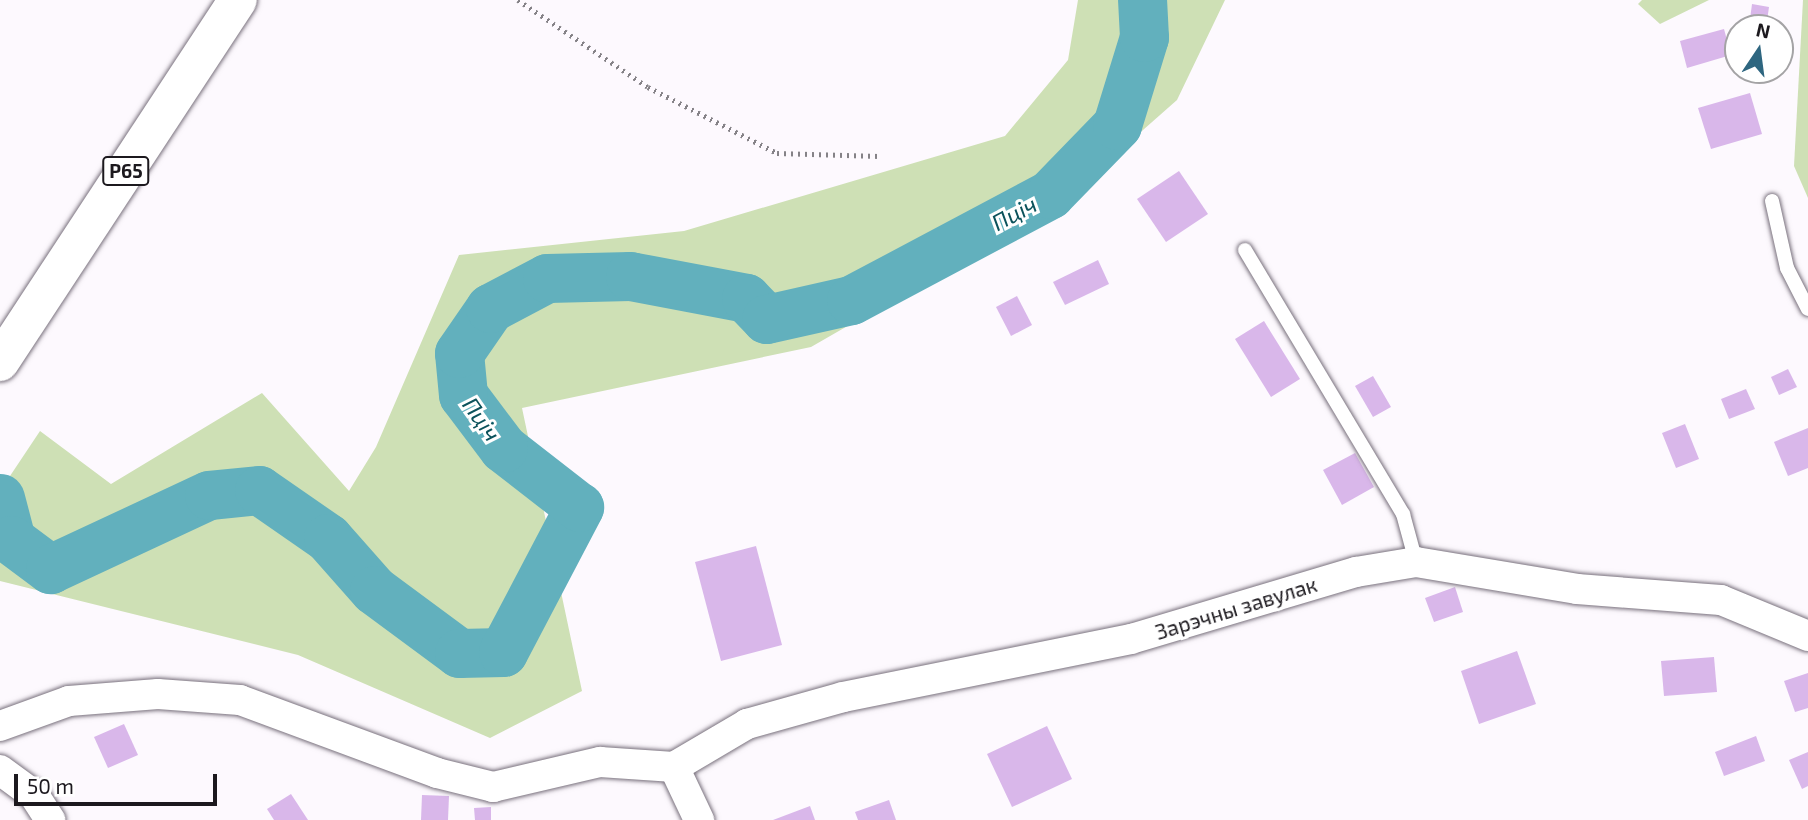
<!DOCTYPE html>
<html>
<head>
<meta charset="utf-8">
<style>
  body { margin:0 }
  #map { position:relative; width:1808px; height:820px; overflow:hidden; background:#fdf9fe; font-family:"Exo 2",sans-serif }
  div>[style] { position:absolute }
  [style*='--x'] { left:calc(var(--x)*1px); top:calc(var(--y)*1px); width:calc(var(--w)*1px); rotate:calc(var(--a)*1deg) }
  .green>* { inset:0; background:#cee0b5 }
  .river>* { height:49px; margin:-24.5px; padding:0 24.5px; transform-origin:24.5px; border-radius:24.5px; background:#62b0bd }
  .building>* { inset:0; background:#d9b7ea }
  .path>* { height:4.5px; margin-top:-2.25px; transform-origin:0; background:repeating-linear-gradient(90deg,#858287 0 2px,transparent 0 7px) }
  .roads { filter:drop-shadow(0 0 2px #79717d) drop-shadow(0 0 2px #79717d) }
  .lane>* { height:14px; margin:-7px; padding:0 7px; transform-origin:7px; border-radius:7px; background:#fff }
  .street>* { height:30px; margin:-15px; padding:0 15px; transform-origin:15px; border-radius:15px; background:#fff }
  .primary>* { height:38px; margin:-19px; padding:0 19px; transform-origin:19px; border-radius:19px; background:#fff }
  span { translate:-50% -50%; white-space:nowrap; text-align:center; line-height:1.15; -webkit-text-stroke:6px #fff; paint-order:stroke }
  .shield-label span { padding:2px 5px; background:#fff; border:2px solid; border-radius:5px; -webkit-text-stroke-width:0 }
  .shield-label { font-size:19px; color:#1c191e; font-weight:700 }
  .street-label { font-size:21px; color:#1c191e }
  .water-label { font-size:23px; color:#0b525b; font-style:italic }
  .north { position:absolute; left:1724px; top:14px; width:70px; height:70px; box-sizing:border-box; background:#fff; border:2px solid #a4a3a5; border-radius:50%; rotate:13deg; font-size:19px; font-weight:700; line-height:28px; text-align:center; color:#1c191e }
  .north::after { content:''; display:block; margin:auto; width:24px; height:32px; background:#2e6680; clip-path:polygon(50% 0,100% 100%,50% 72%,0 100%) }
  .scale { position:absolute; left:14px; top:774px; width:203px; height:32px; box-sizing:border-box; border:4px solid #1c191e; border-top:0; padding-left:9px; font-size:21px; line-height:24px; white-space:nowrap; color:#1c191e; -webkit-text-stroke:5px #fff; paint-order:stroke }
</style>
</head>
<body>
<div id="map">
  <div class="green">
    <div style="clip-path:polygon(1078px 0,1225px 0,1177px 100px,1058px 205px,811px 347px,522px 408px,582px 691px,490px 738px,298px 655px,0 581px,0 491px,40px 431px,111px 484px,262px 393px,349px 491px,376px 447px,459px 255px,684px 231px,1005px 136px,1068px 60px)"></div>
    <div style="clip-path:polygon(1642px 0,1709px 0,1660px 24px,1638px 4px)"></div>
    <div style="clip-path:polygon(1803px 0,1808px 0,1808px 198px,1794px 166px)"></div>
  </div>
  <div class="river">
    <div style="--x:0;--y:498;--w:43;--a:75.3"></div>
    <div style="--x:11;--y:540;--w:49;--a:36.6"></div>
    <div style="--x:50;--y:569;--w:175;--a:-25"></div>
    <div style="--x:209;--y:495;--w:50;--a:-5.7"></div>
    <div style="--x:259;--y:490;--w:84;--a:34.8"></div>
    <div style="--x:328;--y:538;--w:69;--a:48.5"></div>
    <div style="--x:374;--y:590;--w:106;--a:36.5"></div>
    <div style="--x:459;--y:653;--w:44;--a:-1.3"></div>
    <div style="--x:503;--y:652;--w:164;--a:-62.3"></div>
    <div style="--x:579;--y:507;--w:96;--a:-142.2"></div>
    <div style="--x:503;--y:448;--w:66;--a:-127"></div>
    <div style="--x:463;--y:395;--w:42;--a:-95.4"></div>
    <div style="--x:459;--y:353;--w:55;--a:-55.4"></div>
    <div style="--x:490;--y:308;--w:64;--a:-27.8"></div>
    <div style="--x:547;--y:278;--w:83;--a:-1.4"></div>
    <div style="--x:630;--y:276;--w:118;--a:10.7"></div>
    <div style="--x:746;--y:298;--w:29;--a:46"></div>
    <div style="--x:766;--y:319;--w:87;--a:-12.6"></div>
    <div style="--x:851;--y:300;--w:225;--a:-28"></div>
    <div style="--x:1050;--y:194;--w:96;--a:-45.8"></div>
    <div style="--x:1117;--y:125;--w:92;--a:-72.9"></div>
    <div style="--x:1144;--y:37;--w:37;--a:-93"></div>
  </div>
  <div class="building">
    <div style="clip-path:polygon(1752px 4px,1769px 7px,1766px 28px,1749px 27px)"></div>
    <div style="clip-path:polygon(1724px 29px,1731px 55px,1687px 68px,1680px 41px)"></div>
    <div style="clip-path:polygon(1750px 93px,1762px 134px,1711px 149px,1698px 108px)"></div>
    <div style="clip-path:polygon(1179px 171px,1208px 214px,1166px 242px,1137px 199px)"></div>
    <div style="clip-path:polygon(1098px 260px,1109px 284px,1065px 305px,1053px 282px)"></div>
    <div style="clip-path:polygon(1017px 296px,1032px 325px,1011px 336px,996px 307px)"></div>
    <div style="clip-path:polygon(1264px 321px,1300px 379px,1271px 397px,1235px 339px)"></div>
    <div style="clip-path:polygon(1788px 369px,1797px 387px,1779px 395px,1771px 377px)"></div>
    <div style="clip-path:polygon(1373px 376px,1391px 407px,1373px 417px,1355px 386px)"></div>
    <div style="clip-path:polygon(1746px 389px,1755px 409px,1729px 419px,1721px 399px)"></div>
    <div style="clip-path:polygon(1685px 424px,1699px 459px,1676px 468px,1662px 433px)"></div>
    <div style="clip-path:polygon(1808px 428px,1808px 468px,1788px 476px,1774px 442px)"></div>
    <div style="clip-path:polygon(1355px 453px,1374px 487px,1342px 505px,1323px 470px)"></div>
    <div style="clip-path:polygon(756px 546px,782px 645px,721px 661px,695px 562px)"></div>
    <div style="clip-path:polygon(1455px 587px,1463px 612px,1434px 622px,1425px 598px)"></div>
    <div style="clip-path:polygon(1517px 651px,1536px 704px,1479px 724px,1461px 671px)"></div>
    <div style="clip-path:polygon(1714px 657px,1717px 692px,1664px 696px,1661px 661px)"></div>
    <div style="clip-path:polygon(1808px 673px,1808px 708px,1795px 712px,1784px 681px)"></div>
    <div style="clip-path:polygon(124px 724px,138px 755px,108px 768px,94px 737px)"></div>
    <div style="clip-path:polygon(1047px 726px,1072px 779px,1012px 807px,987px 754px)"></div>
    <div style="clip-path:polygon(1756px 736px,1765px 761px,1724px 776px,1715px 752px)"></div>
    <div style="clip-path:polygon(1808px 752px,1808px 786px,1802px 789px,1789px 760px)"></div>
    <div style="clip-path:polygon(291px 794px,308px 820px,274px 820px,267px 809px)"></div>
    <div style="clip-path:polygon(422px 795px,449px 796px,448px 820px,421px 820px)"></div>
    <div style="clip-path:polygon(889px 800px,896px 820px,858px 820px,855px 812px)"></div>
    <div style="clip-path:polygon(810px 806px,815px 820px,773px 820px)"></div>
    <div style="clip-path:polygon(491px 807px,491px 820px,475px 820px,474px 808px)"></div>
  </div>
  <div class="path">
    <div style="--x:518;--y:0;--w:156;--a:33.8"></div>
    <div style="--x:648;--y:87;--w:145;--a:27.1"></div>
    <div style="--x:777;--y:153;--w:102;--a:1.7"></div>
  </div>
  <div class="roads">
    <div class="lane">
      <div style="--x:1772;--y:201;--w:69;--a:77.4"></div>
      <div style="--x:1787;--y:268;--w:46;--a:62.9"></div>
      <div style="--x:1245;--y:250;--w:308;--a:59.1"></div>
      <div style="--x:1403;--y:514;--w:50;--a:74.8"></div>
    </div>
    <div class="street">
      <div style="--x:0;--y:726;--w:73;--a:-19.9"></div>
      <div style="--x:69;--y:701;--w:89;--a:-4.5"></div>
      <div style="--x:158;--y:694;--w:82;--a:4.2"></div>
      <div style="--x:240;--y:700;--w:210;--a:20.3"></div>
      <div style="--x:437;--y:773;--w:58;--a:14"></div>
      <div style="--x:493;--y:787;--w:110;--a:-13.2"></div>
      <div style="--x:600;--y:762;--w:74;--a:3.9"></div>
      <div style="--x:674;--y:767;--w:85;--a:-30.5"></div>
      <div style="--x:747;--y:724;--w:100;--a:-15.7"></div>
      <div style="--x:843;--y:697;--w:294;--a:-11.4"></div>
      <div style="--x:1131;--y:639;--w:235;--a:-16.6"></div>
      <div style="--x:1356;--y:572;--w:61;--a:-9.5"></div>
      <div style="--x:1416;--y:562;--w:163;--a:9.5"></div>
      <div style="--x:1577;--y:589;--w:144;--a:4.4"></div>
      <div style="--x:1721;--y:600;--w:94;--a:22.5"></div>
      <div style="--x:674;--y:767;--w:59;--a:64.7"></div>
      <div style="--x:0;--y:770;--w:42;--a:36.3"></div>
      <div style="--x:34;--y:795;--w:30;--a:57"></div>
    </div>
    <div class="primary">
      <div style="--x:0;--y:362;--w:433;--a:-56.7"></div>
    </div>
  </div>
  <div class="shield-label">
    <span style="left:126px;top:171px">Р65</span>
  </div>
  <div class="street-label">
    <span style="left:1236px;top:608px;rotate:-17deg">Зарэчны завулак</span>
  </div>
  <div class="water-label">
    <span style="left:1014px;top:213px;rotate:-28deg">Пціч</span>
    <span style="left:482px;top:419px;rotate:55deg">Пціч</span>
  </div>
  <div class="north">N</div>
  <div class="scale">50 m</div>
</div>
</body>
</html>
